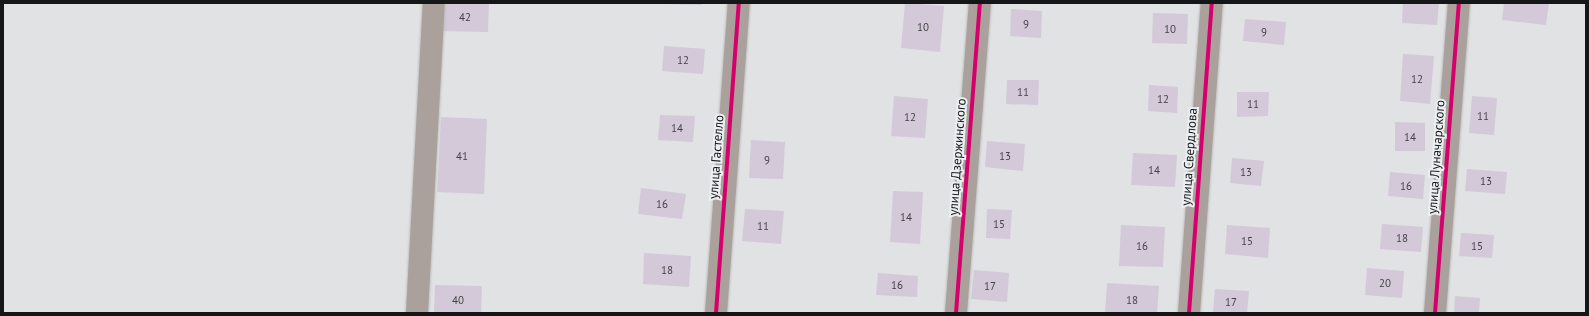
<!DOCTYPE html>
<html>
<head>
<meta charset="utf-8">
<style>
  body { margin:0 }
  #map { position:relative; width:1589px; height:316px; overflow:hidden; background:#e0e2e4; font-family:"PT Sans",sans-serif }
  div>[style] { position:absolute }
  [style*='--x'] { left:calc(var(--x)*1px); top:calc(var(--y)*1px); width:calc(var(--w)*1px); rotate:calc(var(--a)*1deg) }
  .building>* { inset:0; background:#d3c9d8 }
  .roads { filter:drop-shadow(0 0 1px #bcbdbe) drop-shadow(0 0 1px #bcbdbe) }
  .street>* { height:22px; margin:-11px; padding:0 11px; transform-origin:11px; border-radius:11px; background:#aba19c }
  .cycleway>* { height:4px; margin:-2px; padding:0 2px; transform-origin:2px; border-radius:2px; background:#d6006c }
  span { translate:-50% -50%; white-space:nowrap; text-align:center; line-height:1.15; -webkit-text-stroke:4px #eceff2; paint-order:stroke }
  .number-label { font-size:11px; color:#444347 }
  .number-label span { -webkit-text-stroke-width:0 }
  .street-label { font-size:13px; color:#151617 }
  .frame { position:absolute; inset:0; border:4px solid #151617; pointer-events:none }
</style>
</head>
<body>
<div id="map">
  <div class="building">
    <div style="clip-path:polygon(442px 3px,489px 3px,488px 32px,441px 31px)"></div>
    <div style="clip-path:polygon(668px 3px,702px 3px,702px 5px,668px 4px)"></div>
    <div style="clip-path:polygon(905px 3px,944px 6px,940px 52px,901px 48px)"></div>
    <div style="clip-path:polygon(1403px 3px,1439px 3px,1437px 25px,1402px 23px)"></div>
    <div style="clip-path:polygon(1504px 3px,1549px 3px,1546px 25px,1502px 20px)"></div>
    <div style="clip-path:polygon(1011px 9px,1042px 11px,1041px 38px,1010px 36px)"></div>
    <div style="clip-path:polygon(1153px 13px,1188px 14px,1187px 44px,1152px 43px)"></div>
    <div style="clip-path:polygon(1245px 19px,1286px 22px,1284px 45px,1243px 41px)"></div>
    <div style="clip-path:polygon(664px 46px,705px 49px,703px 74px,662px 71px)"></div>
    <div style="clip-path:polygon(1403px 54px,1434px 56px,1430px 104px,1400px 101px)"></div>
    <div style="clip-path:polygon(1007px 80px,1039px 80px,1038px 105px,1006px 104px)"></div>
    <div style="clip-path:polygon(1149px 85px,1178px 87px,1177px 113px,1148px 111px)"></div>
    <div style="clip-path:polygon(1237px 92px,1269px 92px,1268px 116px,1237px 117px)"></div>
    <div style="clip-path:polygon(894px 96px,928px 99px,925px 138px,891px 136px)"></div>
    <div style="clip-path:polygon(1472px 96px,1497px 98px,1494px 135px,1469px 133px)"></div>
    <div style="clip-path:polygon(660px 115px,695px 116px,693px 142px,658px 140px)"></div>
    <div style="clip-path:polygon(441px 117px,487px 119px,484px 194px,437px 192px)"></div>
    <div style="clip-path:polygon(1395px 122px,1425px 123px,1425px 151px,1395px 151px)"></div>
    <div style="clip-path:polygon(751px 140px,785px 142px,783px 179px,749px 178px)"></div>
    <div style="clip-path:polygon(987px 141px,1025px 144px,1023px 171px,985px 167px)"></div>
    <div style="clip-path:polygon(1133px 153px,1177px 155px,1175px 187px,1131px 185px)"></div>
    <div style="clip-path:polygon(1232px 158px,1264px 161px,1261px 186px,1230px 183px)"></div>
    <div style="clip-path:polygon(1467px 169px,1507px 172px,1505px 194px,1465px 191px)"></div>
    <div style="clip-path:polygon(1390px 172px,1425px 175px,1423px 199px,1388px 196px)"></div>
    <div style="clip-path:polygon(641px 188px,686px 194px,682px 219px,638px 214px)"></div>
    <div style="clip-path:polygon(893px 191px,923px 192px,920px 244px,890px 242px)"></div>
    <div style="clip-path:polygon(745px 209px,784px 211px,781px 244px,742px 241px)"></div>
    <div style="clip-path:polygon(987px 209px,1012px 210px,1010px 239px,986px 238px)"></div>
    <div style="clip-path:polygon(1382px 224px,1423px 227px,1421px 252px,1380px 249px)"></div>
    <div style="clip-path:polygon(1121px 225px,1165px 227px,1163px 267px,1119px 266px)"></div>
    <div style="clip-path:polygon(1227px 225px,1270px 228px,1268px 258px,1225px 254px)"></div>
    <div style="clip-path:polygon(1461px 233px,1494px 235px,1492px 258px,1459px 256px)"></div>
    <div style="clip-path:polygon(644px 253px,691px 256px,689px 287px,643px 284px)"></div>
    <div style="clip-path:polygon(1367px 268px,1404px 271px,1402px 298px,1365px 295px)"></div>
    <div style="clip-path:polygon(974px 270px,1009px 273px,1007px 302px,971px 299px)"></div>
    <div style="clip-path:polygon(878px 273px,918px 276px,917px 297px,876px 295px)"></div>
    <div style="clip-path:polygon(1107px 283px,1159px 286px,1157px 313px,1105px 313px)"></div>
    <div style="clip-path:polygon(435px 285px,482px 286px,481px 313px,434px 313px)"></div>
    <div style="clip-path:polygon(1215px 289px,1249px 291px,1247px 313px,1213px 313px)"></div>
    <div style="clip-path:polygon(1455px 296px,1480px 298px,1479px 313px,1454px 313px)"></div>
  </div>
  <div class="roads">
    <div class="street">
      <div style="--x:417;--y:313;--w:310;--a:-86.9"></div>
      <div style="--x:716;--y:313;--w:311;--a:-85.8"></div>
      <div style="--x:956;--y:313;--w:311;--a:-85.6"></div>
      <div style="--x:1189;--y:313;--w:311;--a:-85.8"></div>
      <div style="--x:1435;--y:313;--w:311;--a:-85.6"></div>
    </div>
  </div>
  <div class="cycleway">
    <div style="--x:716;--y:313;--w:311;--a:-85.8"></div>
    <div style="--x:956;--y:313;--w:311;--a:-85.6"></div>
    <div style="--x:1189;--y:313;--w:311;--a:-85.8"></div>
    <div style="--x:1435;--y:313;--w:311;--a:-85.6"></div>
  </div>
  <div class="number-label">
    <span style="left:465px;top:17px">42</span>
    <span style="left:1026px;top:24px">9</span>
    <span style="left:923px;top:27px">10</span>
    <span style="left:1170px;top:29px">10</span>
    <span style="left:1264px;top:32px">9</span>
    <span style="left:683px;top:60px">12</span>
    <span style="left:1417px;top:79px">12</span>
    <span style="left:1023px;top:92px">11</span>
    <span style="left:1163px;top:99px">12</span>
    <span style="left:1253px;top:104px">11</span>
    <span style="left:1483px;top:116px">11</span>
    <span style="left:910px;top:117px">12</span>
    <span style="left:677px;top:128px">14</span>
    <span style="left:1410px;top:137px">14</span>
    <span style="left:462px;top:156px">41</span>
    <span style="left:1005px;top:156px">13</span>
    <span style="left:767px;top:160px">9</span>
    <span style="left:1154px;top:170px">14</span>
    <span style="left:1246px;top:172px">13</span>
    <span style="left:1486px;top:181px">13</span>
    <span style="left:1406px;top:186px">16</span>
    <span style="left:662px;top:204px">16</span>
    <span style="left:906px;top:217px">14</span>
    <span style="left:999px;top:224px">15</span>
    <span style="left:763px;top:226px">11</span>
    <span style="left:1402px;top:238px">18</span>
    <span style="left:1247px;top:241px">15</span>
    <span style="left:1142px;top:246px">16</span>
    <span style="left:1477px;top:246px">15</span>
    <span style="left:667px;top:270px">18</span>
    <span style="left:1385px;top:283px">20</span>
    <span style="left:897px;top:285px">16</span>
    <span style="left:990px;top:286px">17</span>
    <span style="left:458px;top:300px">40</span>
    <span style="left:1132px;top:300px">18</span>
    <span style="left:1231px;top:302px">17</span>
  </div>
  <div class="street-label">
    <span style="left:717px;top:157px;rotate:-86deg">улица Гастелло</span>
    <span style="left:958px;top:157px;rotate:-86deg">улица Дзержинского</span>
    <span style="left:1190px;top:157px;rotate:-86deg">улица Свердлова</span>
    <span style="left:1437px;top:157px;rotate:-86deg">улица Луначарского</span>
  </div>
  <div class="frame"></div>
</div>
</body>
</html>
